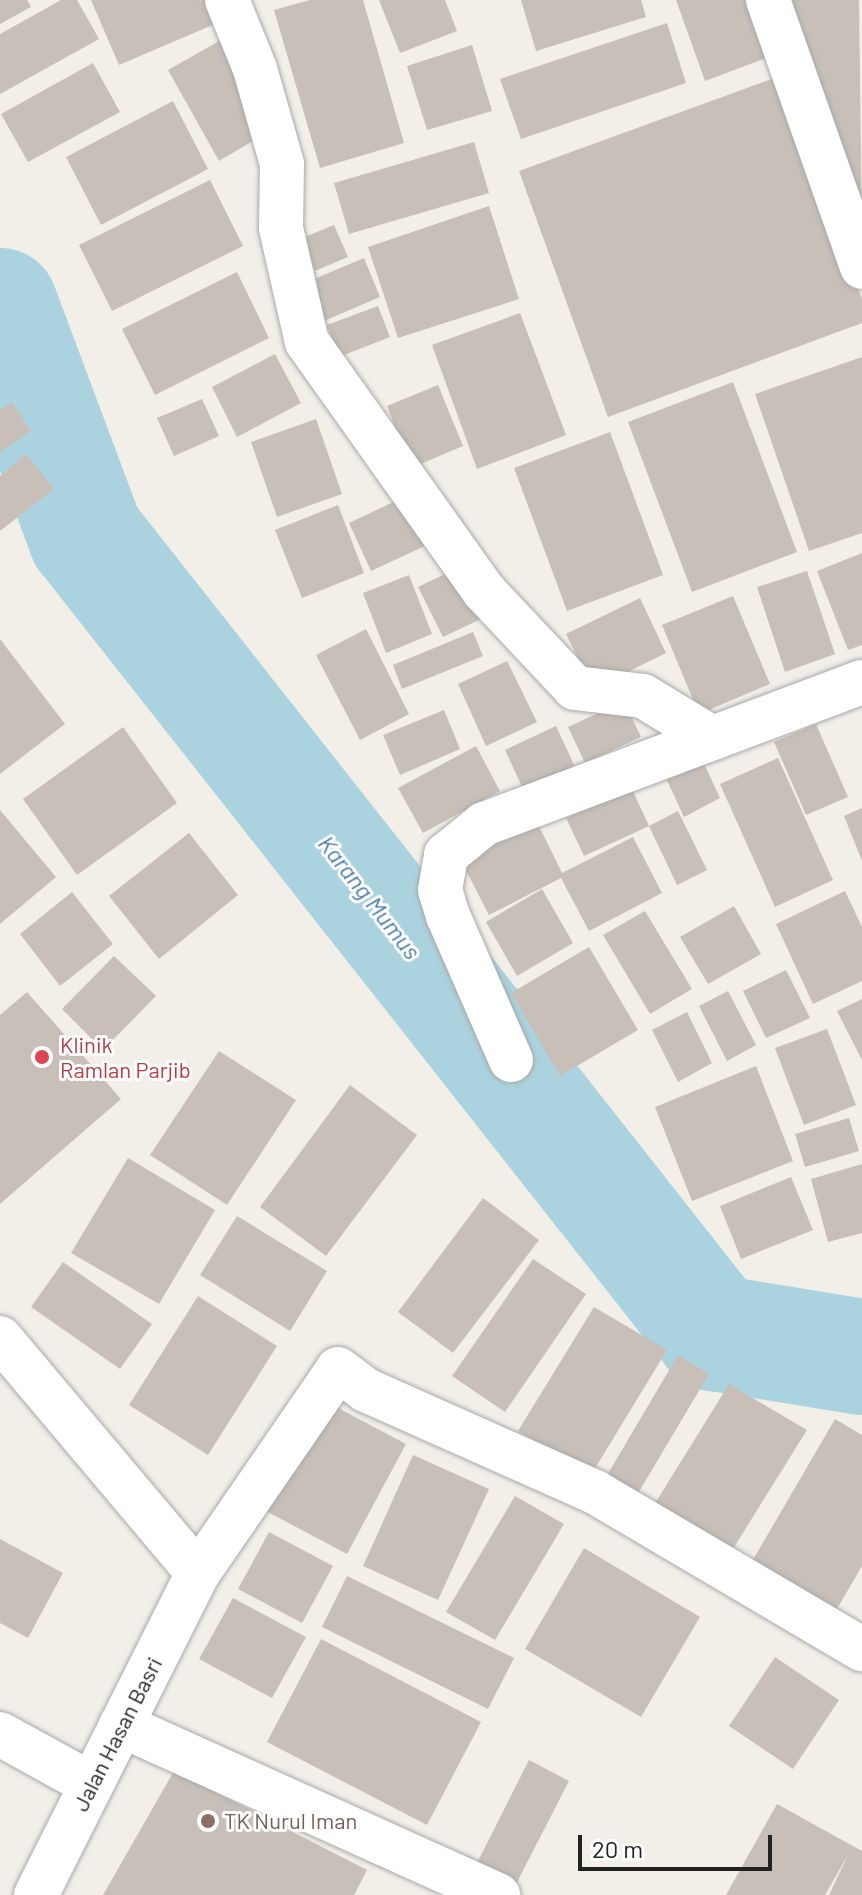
<!DOCTYPE html>
<html>
<head>
<meta charset="utf-8">
<style>
  body { margin:0 }
  #map { position:relative; width:862px; height:1895px; overflow:hidden; background:#f2efe9; font-family:Barlow,sans-serif }
  div>[style] { position:absolute }
  [style*='--x'] { left:calc(var(--x)*1px); top:calc(var(--y)*1px); width:calc(var(--w)*1px); rotate:calc(var(--a)*1deg) }
  .river>* { height:116px; margin:-58px; padding:0 58px; transform-origin:58px; border-radius:58px; background:#aad3df }
  .building>* { inset:0; background:#c7bfb8 }
  .roads { filter:drop-shadow(0 0 2px #a9a9a9) drop-shadow(0 0 2px #a9a9a9) }
  .minor>* { height:44px; margin:-22px; padding:0 22px; transform-origin:22px; border-radius:22px; background:#fff }
  .dots>* { width:22px; height:22px; translate:-50% -50%; box-sizing:border-box; border:4px solid #fff; border-radius:50% }
  span { translate:-50% -50%; white-space:nowrap; text-align:center; line-height:1.15; -webkit-text-stroke:6px #fff; paint-order:stroke }
  .health-label { font-size:22px; color:#be3a42 }
  .left { translate:0 -50%; text-align:left }
  .street-label { font-size:22px; color:#222 }
  .education-label { font-size:22px; color:#785e54 }
  .water-label { font-size:24px; color:#4a7aab; font-style:italic }
  .scale { position:absolute; left:578px; top:1835px; width:194px; height:36px; box-sizing:border-box; border:4px solid #222; border-top:0; padding-left:10px; font-size:24px; line-height:28px; white-space:nowrap; color:#222; -webkit-text-stroke:6px #fff; paint-order:stroke }
</style>
</head>
<body>
<div id="map">
  <div class="river">
    <div style="--x:0;--y:306;--w:246;--a:69.5"></div>
    <div style="--x:86;--y:536;--w:1015;--a:51.76"></div>
    <div style="--x:714;--y:1333;--w:150;--a:9.2"></div>
  </div>
  <div class="building">
    <div style="clip-path:polygon(0 0,27px 0,31px 7px,0 24px)"></div>
    <div style="clip-path:polygon(61px 0,77px 0,99px 39px,0 94px,0 34px)"></div>
    <div style="clip-path:polygon(91px 0,214px 0,222px 21px,119px 65px)"></div>
    <div style="clip-path:polygon(310px 0,363px 0,404px 143px,320px 168px,274px 10px)"></div>
    <div style="clip-path:polygon(379px 0,445px 0,457px 31px,400px 53px)"></div>
    <div style="clip-path:polygon(521px 0,641px 0,646px 17px,536px 51px)"></div>
    <div style="clip-path:polygon(676px 0,745px 0,766px 58px,705px 81px)"></div>
    <div style="clip-path:polygon(779px 0,859px 0,862px 231px)"></div>
    <div style="clip-path:polygon(667px 23px,686px 83px,521px 139px,500px 79px)"></div>
    <div style="clip-path:polygon(221px 40px,272px 130px,219px 161px,168px 70px)"></div>
    <div style="clip-path:polygon(472px 45px,492px 111px,427px 130px,407px 66px)"></div>
    <div style="clip-path:polygon(93px 63px,120px 112px,28px 162px,1px 114px)"></div>
    <div style="clip-path:polygon(780px 76px,862px 299px,862px 323px,608px 417px,519px 171px)"></div>
    <div style="clip-path:polygon(173px 101px,208px 169px,101px 225px,66px 157px)"></div>
    <div style="clip-path:polygon(474px 142px,489px 193px,349px 234px,334px 183px)"></div>
    <div style="clip-path:polygon(210px 180px,243px 246px,112px 311px,79px 245px)"></div>
    <div style="clip-path:polygon(489px 206px,519px 299px,398px 338px,368px 247px)"></div>
    <div style="clip-path:polygon(334px 225px,348px 257px,315px 271px,302px 238px)"></div>
    <div style="clip-path:polygon(364px 258px,380px 297px,317px 324px,300px 285px)"></div>
    <div style="clip-path:polygon(237px 272px,269px 338px,155px 395px,122px 329px)"></div>
    <div style="clip-path:polygon(378px 306px,390px 337px,339px 357px,327px 325px)"></div>
    <div style="clip-path:polygon(520px 313px,566px 435px,477px 469px,432px 345px)"></div>
    <div style="clip-path:polygon(275px 354px,301px 403px,237px 437px,212px 387px)"></div>
    <div style="clip-path:polygon(862px 357px,862px 533px,809px 551px,755px 394px)"></div>
    <div style="clip-path:polygon(733px 382px,797px 552px,692px 592px,628px 422px)"></div>
    <div style="clip-path:polygon(438px 385px,463px 446px,411px 468px,387px 406px)"></div>
    <div style="clip-path:polygon(202px 399px,219px 436px,174px 456px,157px 418px)"></div>
    <div style="clip-path:polygon(12px 402px,31px 431px,0 452px,0 410px)"></div>
    <div style="clip-path:polygon(316px 419px,342px 494px,277px 517px,251px 442px)"></div>
    <div style="clip-path:polygon(610px 432px,663px 575px,567px 611px,514px 468px)"></div>
    <div style="clip-path:polygon(26px 454px,54px 489px,0 531px,0 476px)"></div>
    <div style="clip-path:polygon(404px 497px,427px 545px,371px 571px,349px 523px)"></div>
    <div style="clip-path:polygon(338px 505px,364px 573px,302px 598px,275px 530px)"></div>
    <div style="clip-path:polygon(862px 553px,862px 645px,848px 650px,817px 571px)"></div>
    <div style="clip-path:polygon(459px 567px,483px 618px,443px 637px,418px 587px)"></div>
    <div style="clip-path:polygon(807px 571px,835px 654px,785px 672px,757px 587px)"></div>
    <div style="clip-path:polygon(409px 575px,432px 634px,386px 653px,363px 593px)"></div>
    <div style="clip-path:polygon(733px 596px,770px 684px,699px 714px,662px 625px)"></div>
    <div style="clip-path:polygon(640px 598px,666px 653px,593px 689px,566px 634px)"></div>
    <div style="clip-path:polygon(366px 629px,409px 714px,360px 740px,316px 655px)"></div>
    <div style="clip-path:polygon(473px 632px,483px 656px,402px 689px,393px 665px)"></div>
    <div style="clip-path:polygon(0 639px,65px 724px,0 774px)"></div>
    <div style="clip-path:polygon(507px 661px,537px 722px,486px 746px,458px 684px)"></div>
    <div style="clip-path:polygon(624px 701px,641px 737px,585px 763px,568px 727px)"></div>
    <div style="clip-path:polygon(444px 710px,460px 749px,400px 775px,383px 735px)"></div>
    <div style="clip-path:polygon(816px 724px,848px 797px,806px 815px,774px 742px)"></div>
    <div style="clip-path:polygon(556px 726px,576px 769px,525px 793px,505px 750px)"></div>
    <div style="clip-path:polygon(123px 727px,177px 803px,77px 875px,23px 799px)"></div>
    <div style="clip-path:polygon(476px 746px,500px 791px,423px 833px,398px 788px)"></div>
    <div style="clip-path:polygon(701px 757px,720px 798px,684px 817px,664px 774px)"></div>
    <div style="clip-path:polygon(778px 758px,833px 880px,775px 907px,720px 784px)"></div>
    <div style="clip-path:polygon(632px 789px,649px 826px,678px 811px,707px 870px,677px 885px,649px 826px,584px 856px,566px 818px)"></div>
    <div style="clip-path:polygon(862px 808px,862px 861px,844px 816px)"></div>
    <div style="clip-path:polygon(0 810px,56px 877px,0 924px)"></div>
    <div style="clip-path:polygon(535px 818px,562px 873px,633px 837px,662px 893px,589px 931px,561px 878px,489px 915px,459px 857px)"></div>
    <div style="clip-path:polygon(189px 833px,238px 895px,159px 959px,109px 896px)"></div>
    <div style="clip-path:polygon(542px 889px,573px 943px,517px 976px,486px 922px)"></div>
    <div style="clip-path:polygon(845px 891px,862px 927px,862px 981px,813px 1004px,776px 924px)"></div>
    <div style="clip-path:polygon(72px 892px,113px 944px,60px 986px,20px 934px)"></div>
    <div style="clip-path:polygon(734px 906px,761px 954px,708px 984px,680px 937px)"></div>
    <div style="clip-path:polygon(645px 911px,692px 989px,650px 1014px,603px 935px)"></div>
    <div style="clip-path:polygon(589px 947px,638px 1030px,560px 1076px,511px 993px)"></div>
    <div style="clip-path:polygon(114px 956px,156px 996px,103px 1050px,62px 1009px)"></div>
    <div style="clip-path:polygon(786px 970px,810px 1018px,766px 1038px,743px 991px)"></div>
    <div style="clip-path:polygon(728px 991px,756px 1045px,727px 1061px,699px 1006px)"></div>
    <div style="clip-path:polygon(27px 992px,121px 1099px,0 1204px,0 1015px)"></div>
    <div style="clip-path:polygon(862px 999px,862px 1060px,837px 1011px)"></div>
    <div style="clip-path:polygon(687px 1012px,712px 1063px,678px 1082px,652px 1030px)"></div>
    <div style="clip-path:polygon(827px 1029px,856px 1105px,804px 1125px,775px 1048px)"></div>
    <div style="clip-path:polygon(219px 1051px,296px 1100px,227px 1205px,150px 1155px)"></div>
    <div style="clip-path:polygon(756px 1066px,793px 1161px,692px 1201px,655px 1107px)"></div>
    <div style="clip-path:polygon(350px 1085px,417px 1135px,326px 1256px,260px 1207px)"></div>
    <div style="clip-path:polygon(849px 1118px,859px 1151px,805px 1167px,795px 1134px)"></div>
    <div style="clip-path:polygon(128px 1158px,215px 1210px,159px 1304px,71px 1253px)"></div>
    <div style="clip-path:polygon(862px 1164px,862px 1233px,828px 1242px,811px 1179px)"></div>
    <div style="clip-path:polygon(791px 1177px,813px 1230px,741px 1259px,720px 1206px)"></div>
    <div style="clip-path:polygon(483px 1198px,539px 1240px,453px 1353px,398px 1312px)"></div>
    <div style="clip-path:polygon(237px 1216px,327px 1271px,290px 1331px,200px 1275px)"></div>
    <div style="clip-path:polygon(533px 1259px,586px 1294px,505px 1412px,452px 1376px)"></div>
    <div style="clip-path:polygon(63px 1262px,152px 1324px,120px 1369px,31px 1307px)"></div>
    <div style="clip-path:polygon(198px 1296px,277px 1346px,208px 1455px,129px 1405px)"></div>
    <div style="clip-path:polygon(594px 1307px,667px 1350px,591px 1475px,518px 1431px)"></div>
    <div style="clip-path:polygon(678px 1355px,709px 1374px,637px 1495px,606px 1477px)"></div>
    <div style="clip-path:polygon(729px 1384px,807px 1430px,731px 1552px,654px 1505px)"></div>
    <div style="clip-path:polygon(323px 1400px,406px 1444px,347px 1554px,264px 1510px)"></div>
    <div style="clip-path:polygon(835px 1419px,862px 1435px,862px 1566px,831px 1619px,747px 1570px)"></div>
    <div style="clip-path:polygon(413px 1455px,489px 1489px,438px 1600px,363px 1566px)"></div>
    <div style="clip-path:polygon(515px 1496px,564px 1524px,495px 1640px,446px 1612px)"></div>
    <div style="clip-path:polygon(269px 1532px,333px 1566px,302px 1623px,238px 1589px)"></div>
    <div style="clip-path:polygon(0 1539px,63px 1573px,28px 1638px,0 1623px)"></div>
    <div style="clip-path:polygon(584px 1548px,700px 1617px,641px 1717px,525px 1649px)"></div>
    <div style="clip-path:polygon(347px 1576px,514px 1658px,488px 1709px,322px 1627px)"></div>
    <div style="clip-path:polygon(233px 1598px,306px 1637px,272px 1698px,199px 1659px)"></div>
    <div style="clip-path:polygon(321px 1639px,481px 1722px,427px 1825px,267px 1742px)"></div>
    <div style="clip-path:polygon(775px 1657px,839px 1700px,793px 1769px,729px 1726px)"></div>
    <div style="clip-path:polygon(529px 1760px,569px 1781px,514px 1888px,474px 1869px)"></div>
    <div style="clip-path:polygon(174px 1771px,367px 1870px,354px 1895px,103px 1895px)"></div>
    <div style="clip-path:polygon(777px 1804px,862px 1851px,862px 1895px,829px 1895px,848px 1855px,825px 1895px,726px 1895px)"></div>
  </div>
  <div class="roads">
    <div class="minor">
      <div style="--x:227;--y:0;--w:74;--a:67.9"></div>
      <div style="--x:255;--y:69;--w:99;--a:74.1"></div>
      <div style="--x:282;--y:164;--w:64;--a:90.9"></div>
      <div style="--x:281;--y:228;--w:117;--a:77.2"></div>
      <div style="--x:307;--y:342;--w:304;--a:54.6"></div>
      <div style="--x:483;--y:590;--w:134;--a:46.8"></div>
      <div style="--x:575;--y:688;--w:68;--a:6.7"></div>
      <div style="--x:643;--y:696;--w:81;--a:31.3"></div>
      <div style="--x:768;--y:0;--w:283;--a:70.6"></div>
      <div style="--x:511;--y:1060;--w:157;--a:-113.6"></div>
      <div style="--x:448;--y:916;--w:27;--a:-107"></div>
      <div style="--x:440;--y:890;--w:36;--a:-80"></div>
      <div style="--x:446;--y:855;--w:49;--a:-39.2"></div>
      <div style="--x:484;--y:824;--w:404;--a:-20.6"></div>
      <div style="--x:0;--y:1338;--w:307;--a:49.9"></div>
      <div style="--x:121;--y:1725;--w:414;--a:24.3"></div>
      <div style="--x:0;--y:1734;--w:104;--a:28.8"></div>
      <div style="--x:36;--y:1895;--w:360;--a:-63.3"></div>
      <div style="--x:198;--y:1573;--w:247;--a:-55.5"></div>
      <div style="--x:338;--y:1369;--w:35;--a:37"></div>
      <div style="--x:366;--y:1390;--w:251;--a:24"></div>
      <div style="--x:595;--y:1492;--w:310;--a:30.5"></div>
    </div>
  </div>
  <div class="dots">
    <div style="left:42px;top:1057px;background:#e0444e"></div>
    <div style="left:208px;top:1821px;background:#8d6e63"></div>
  </div>
  <div class="health-label">
    <span class="left" style="left:60px;top:1057px">Klinik<br>Ramlan Parjib</span>
  </div>
  <div class="street-label">
    <span style="left:117px;top:1734px;rotate:-63deg">Jalan Hasan Basri</span>
  </div>
  <div class="education-label">
    <span class="left" style="left:224px;top:1821px">TK Nurul Iman</span>
  </div>
  <div class="water-label">
    <span style="left:370px;top:897px;rotate:52deg">Karang Mumus</span>
  </div>
  <div class="scale">20 m</div>
</div>
</body>
</html>
